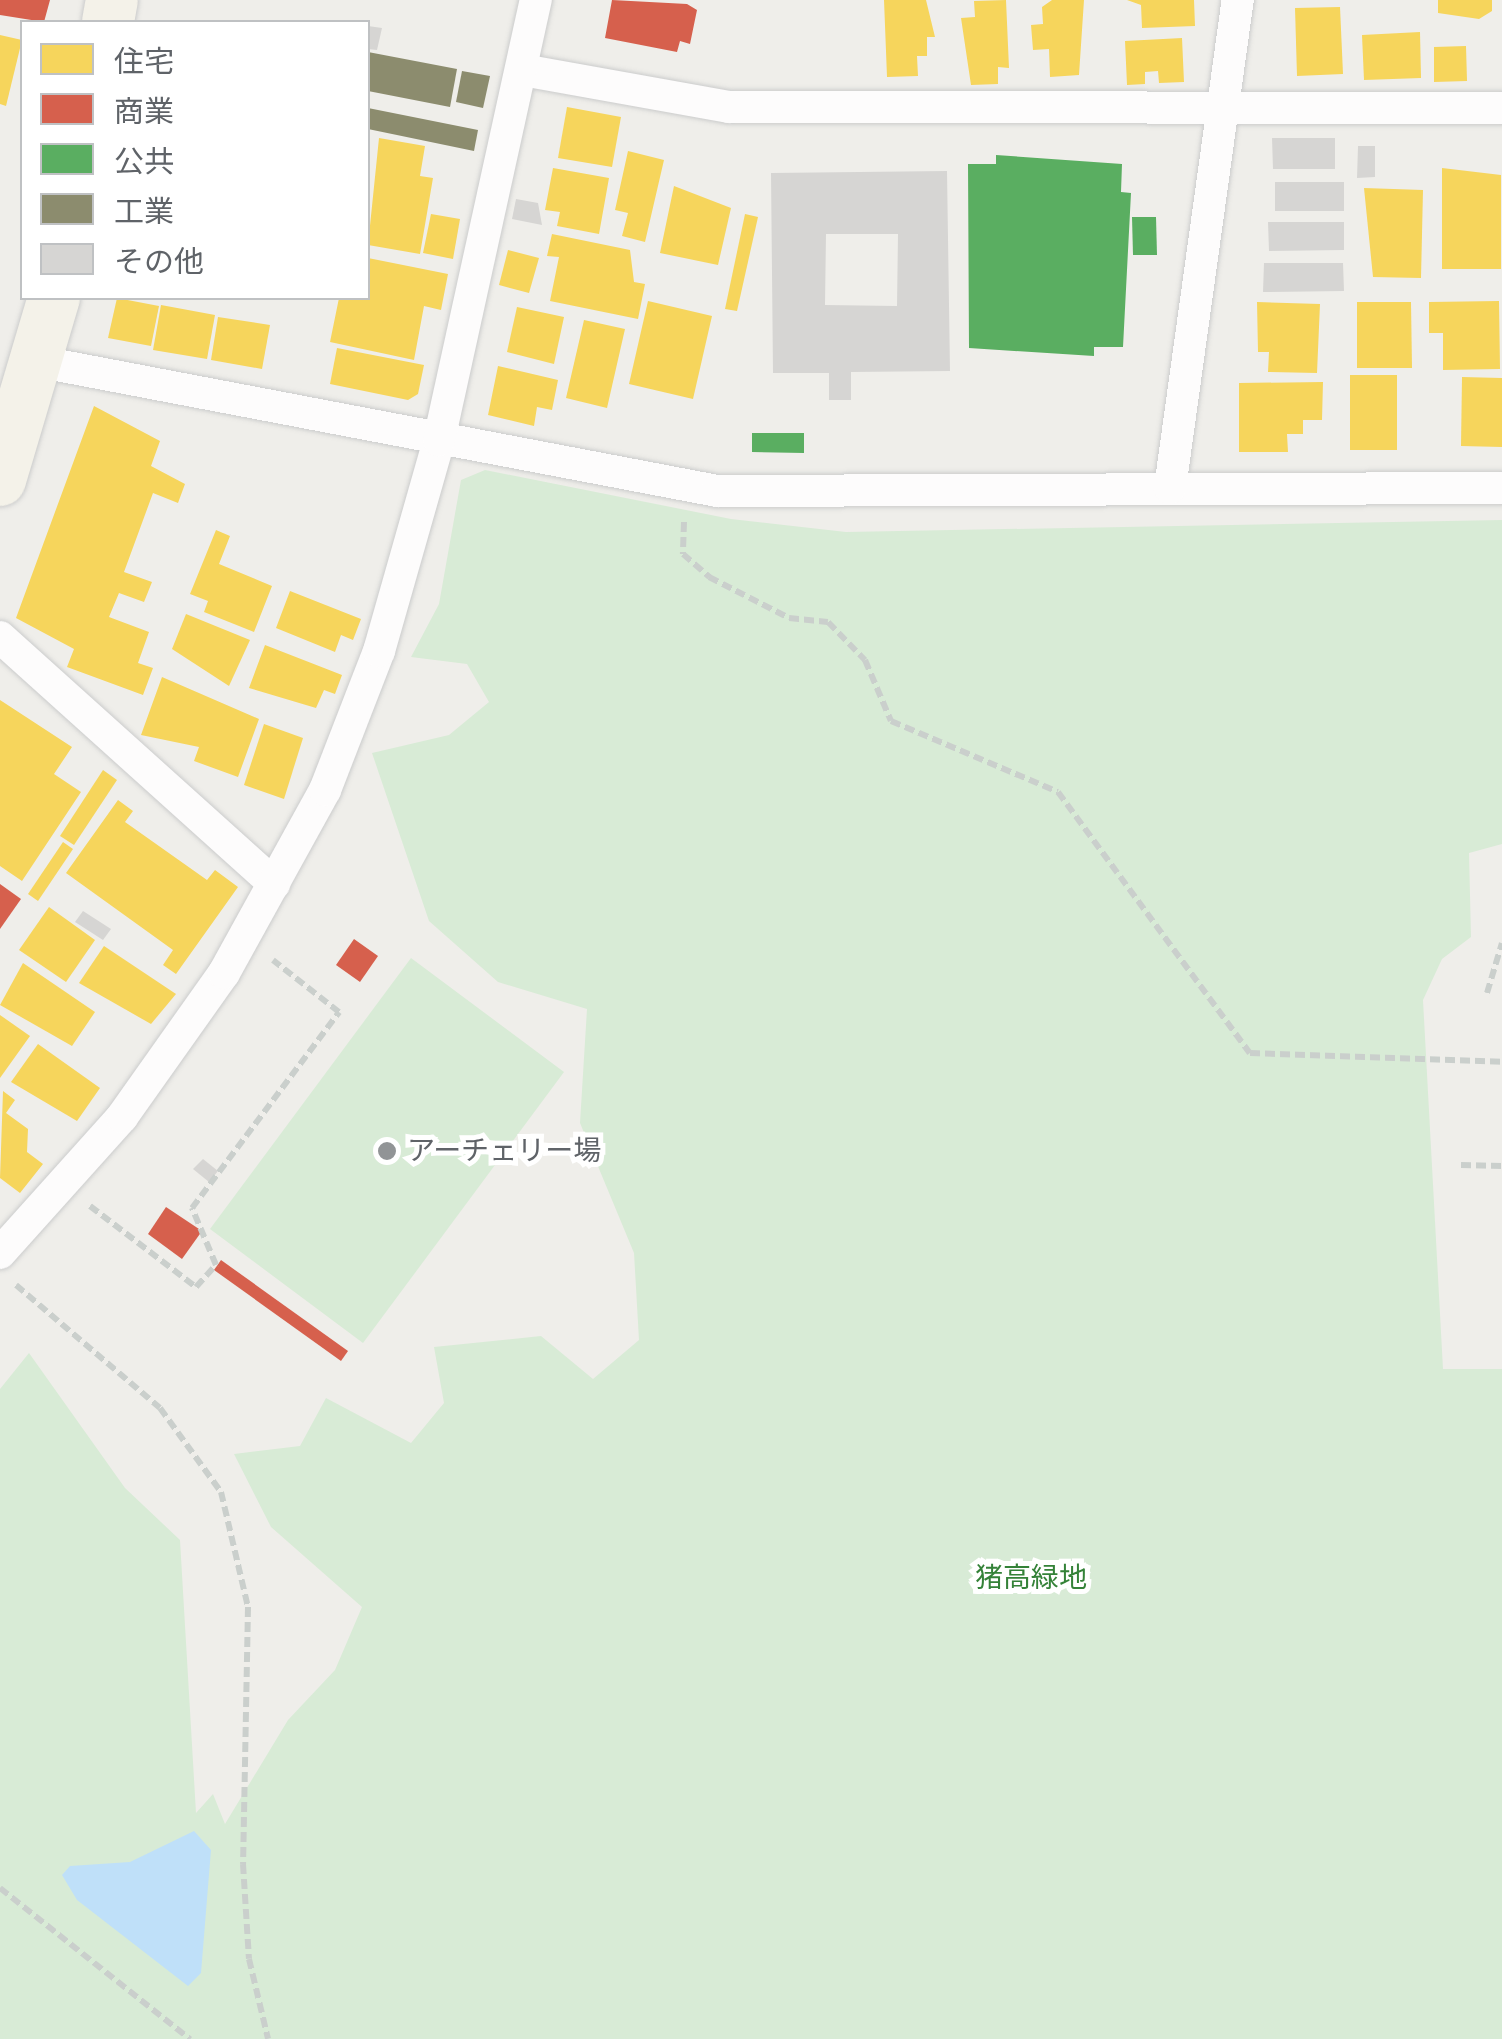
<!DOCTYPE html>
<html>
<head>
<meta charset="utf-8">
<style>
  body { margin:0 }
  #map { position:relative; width:1502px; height:2039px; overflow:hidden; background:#efeeea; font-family:"Fira Sans","Noto Sans JP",sans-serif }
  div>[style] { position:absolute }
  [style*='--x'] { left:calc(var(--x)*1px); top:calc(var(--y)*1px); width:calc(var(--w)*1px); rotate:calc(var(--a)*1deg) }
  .green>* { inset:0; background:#d8ebd6 }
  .water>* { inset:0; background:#bfe0f9 }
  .homes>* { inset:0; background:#f6d55c }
  .shops>* { inset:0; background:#d6604d }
  .public>* { inset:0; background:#5aae61 }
  .industry>* { inset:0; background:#8c8c6e }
  .building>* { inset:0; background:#d6d5d3 }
  .path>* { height:6px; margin-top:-3px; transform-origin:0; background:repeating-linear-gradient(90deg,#cacfcc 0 10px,transparent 0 15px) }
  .roads { filter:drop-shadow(0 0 2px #cbcccc) drop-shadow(0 0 2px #cbcccc) }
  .minor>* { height:32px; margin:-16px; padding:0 16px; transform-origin:16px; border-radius:16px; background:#fdfcfc }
  .primary>* { height:52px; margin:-26px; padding:0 26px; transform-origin:26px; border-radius:26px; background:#f4f2e9 }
  .dots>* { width:28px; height:28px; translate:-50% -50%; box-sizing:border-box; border:5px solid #fff; border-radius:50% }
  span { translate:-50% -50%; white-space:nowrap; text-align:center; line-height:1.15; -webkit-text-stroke:10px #fff; paint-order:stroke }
  .poi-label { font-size:28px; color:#5f6368 }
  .left { translate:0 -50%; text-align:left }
  .park-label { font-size:28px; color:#348238 }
  .legend { position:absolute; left:20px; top:20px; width:350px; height:280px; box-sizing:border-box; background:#fff; border:2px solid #bfc1c3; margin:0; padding:12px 18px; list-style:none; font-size:30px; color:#5f6368 }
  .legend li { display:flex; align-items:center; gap:20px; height:50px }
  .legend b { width:50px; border:2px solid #bfc1c3 }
</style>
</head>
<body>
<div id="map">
  <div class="green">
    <div style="clip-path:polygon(485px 470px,731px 519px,846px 532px,1502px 520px,1502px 844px,1469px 853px,1471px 937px,1442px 959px,1423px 1000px,1443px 1369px,1502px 1369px,1502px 2039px,0 2039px,0 1389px,29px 1353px,125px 1488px,180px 1540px,196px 1813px,213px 1794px,225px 1824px,288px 1720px,335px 1670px,362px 1607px,271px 1527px,234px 1454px,300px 1446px,326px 1398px,411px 1443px,444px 1403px,434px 1347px,541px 1336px,593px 1379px,639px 1340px,634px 1253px,580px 1123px,587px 1009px,498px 982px,429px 921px,372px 753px,449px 735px,489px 702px,467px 664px,411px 657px,439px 604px,461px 480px)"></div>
    <div style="clip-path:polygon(411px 958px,564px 1072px,363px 1343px,210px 1229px)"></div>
  </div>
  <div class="water">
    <div style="clip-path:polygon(194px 1831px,211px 1850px,201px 1973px,188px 1986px,77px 1900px,62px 1875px,70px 1866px,130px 1862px)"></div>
  </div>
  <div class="homes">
    <div style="clip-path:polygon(884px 0,926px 0,935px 37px,927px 37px,927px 56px,917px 56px,918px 76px,887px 77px)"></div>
    <div style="clip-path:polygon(1006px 0,1009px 68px,998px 67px,998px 84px,971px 85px,961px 18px,975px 17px,974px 1px)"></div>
    <div style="clip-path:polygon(1052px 0,1084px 0,1079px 75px,1050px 77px,1049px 49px,1033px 50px,1031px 25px,1043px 24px,1042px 7px)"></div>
    <div style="clip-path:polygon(1127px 0,1194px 0,1195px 26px,1142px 28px,1141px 5px)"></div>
    <div style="clip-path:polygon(1438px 0,1492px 0,1492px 11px,1479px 19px,1438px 13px)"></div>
    <div style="clip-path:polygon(1340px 7px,1343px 74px,1297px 76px,1295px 8px)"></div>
    <div style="clip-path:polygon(1420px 32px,1421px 78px,1364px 80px,1362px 35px)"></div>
    <div style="clip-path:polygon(0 35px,22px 40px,6px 106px,0 104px)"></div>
    <div style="clip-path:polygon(1182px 38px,1184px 82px,1159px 83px,1158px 71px,1145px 72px,1145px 84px,1127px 85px,1125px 41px)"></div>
    <div style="clip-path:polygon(1466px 46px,1467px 81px,1434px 82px,1434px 47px)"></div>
    <div style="clip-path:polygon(567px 107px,621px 117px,612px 167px,558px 158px)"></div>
    <div style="clip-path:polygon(379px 138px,425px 146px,420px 176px,433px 178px,420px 254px,368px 245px)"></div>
    <div style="clip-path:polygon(628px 151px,664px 160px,645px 242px,622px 236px,628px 213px,615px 210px)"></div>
    <div style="clip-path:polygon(553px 168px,609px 178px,599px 234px,557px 226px,560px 212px,545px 210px)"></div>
    <div style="clip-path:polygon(1442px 168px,1501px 175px,1501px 269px,1442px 269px)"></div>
    <div style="clip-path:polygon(674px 186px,731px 208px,718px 265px,660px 253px)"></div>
    <div style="clip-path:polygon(1364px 188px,1423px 190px,1421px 278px,1373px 277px)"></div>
    <div style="clip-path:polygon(431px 214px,460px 219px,453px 259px,423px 253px)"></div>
    <div style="clip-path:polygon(745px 214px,758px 217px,737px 311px,725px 309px)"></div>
    <div style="clip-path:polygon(552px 234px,630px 250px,634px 282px,645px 284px,638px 319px,550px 301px,559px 257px,547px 256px)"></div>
    <div style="clip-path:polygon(508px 250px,539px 258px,529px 293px,499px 285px)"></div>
    <div style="clip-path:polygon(368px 258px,448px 274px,441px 310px,424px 306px,414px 360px,330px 342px,339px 298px,368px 298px)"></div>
    <div style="clip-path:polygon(117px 298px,159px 306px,151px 346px,108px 338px)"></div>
    <div style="clip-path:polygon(648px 301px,712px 316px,693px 399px,629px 384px)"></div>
    <div style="clip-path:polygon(1499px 301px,1500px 369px,1443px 370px,1443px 333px,1429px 333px,1429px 302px)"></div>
    <div style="clip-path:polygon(1257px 302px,1320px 304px,1317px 373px,1268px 372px,1269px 352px,1258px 352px)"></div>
    <div style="clip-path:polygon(1357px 302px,1411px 302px,1412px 368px,1357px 368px)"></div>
    <div style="clip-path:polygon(161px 305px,215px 315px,207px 359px,153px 350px)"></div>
    <div style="clip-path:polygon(517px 307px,564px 317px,554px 364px,507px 352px)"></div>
    <div style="clip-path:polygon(218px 317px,270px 325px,262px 369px,211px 360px)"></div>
    <div style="clip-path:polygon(584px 320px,625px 329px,607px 408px,566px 398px)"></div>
    <div style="clip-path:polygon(337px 348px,424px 365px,418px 394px,408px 400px,330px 384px)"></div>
    <div style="clip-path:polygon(498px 366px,558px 380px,552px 410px,537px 407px,534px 426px,488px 415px)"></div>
    <div style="clip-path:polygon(1350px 375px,1397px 375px,1397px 450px,1350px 450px)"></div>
    <div style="clip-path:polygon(1462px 377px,1502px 378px,1502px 447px,1461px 446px)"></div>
    <div style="clip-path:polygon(1323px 382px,1322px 420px,1303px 420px,1303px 434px,1287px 434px,1288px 452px,1239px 452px,1239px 383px)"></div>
    <div style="clip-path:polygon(94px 406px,160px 441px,151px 466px,185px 484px,178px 503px,153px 493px,124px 572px,152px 582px,144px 602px,119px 593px,109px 617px,149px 632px,138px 663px,153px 668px,143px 695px,67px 667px,74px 649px,16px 618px)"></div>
    <div style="clip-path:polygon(216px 530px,230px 536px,219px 564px,272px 586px,254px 632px,204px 612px,208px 601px,190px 594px)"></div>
    <div style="clip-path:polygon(290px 591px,361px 619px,353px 640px,341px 635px,335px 652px,276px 628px)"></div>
    <div style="clip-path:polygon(186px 614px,250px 640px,229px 686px,172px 649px)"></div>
    <div style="clip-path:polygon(265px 645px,342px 675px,335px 694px,324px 690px,316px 708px,249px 688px)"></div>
    <div style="clip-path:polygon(162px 677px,259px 719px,238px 777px,194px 761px,199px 747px,141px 735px)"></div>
    <div style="clip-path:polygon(0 700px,72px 747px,54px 774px,81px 792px,22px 881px,0 866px)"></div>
    <div style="clip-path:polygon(264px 724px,303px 738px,284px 799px,244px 785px)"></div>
    <div style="clip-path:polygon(103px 770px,117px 780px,74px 845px,60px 836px)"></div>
    <div style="clip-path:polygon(118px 800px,133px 811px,125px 822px,207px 880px,215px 870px,238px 887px,176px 974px,163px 965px,173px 950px,66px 873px)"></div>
    <div style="clip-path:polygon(63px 842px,73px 849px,38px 901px,28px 894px)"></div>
    <div style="clip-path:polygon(49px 907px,95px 940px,66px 982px,19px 950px)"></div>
    <div style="clip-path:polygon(104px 946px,176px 994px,151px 1024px,79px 983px)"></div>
    <div style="clip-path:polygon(23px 963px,95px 1012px,72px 1046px,0 1005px)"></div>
    <div style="clip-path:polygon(0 1015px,30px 1036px,0 1078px)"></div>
    <div style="clip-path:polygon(38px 1044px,100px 1088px,77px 1121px,11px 1082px)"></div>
    <div style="clip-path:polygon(3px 1091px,15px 1100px,6px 1113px,28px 1129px,27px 1152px,43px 1164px,20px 1193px,0 1178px)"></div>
  </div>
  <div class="shops">
    <div style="clip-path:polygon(0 0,50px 0,44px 22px,0 15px)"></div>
    <div style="clip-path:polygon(612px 0,687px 4px,697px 10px,690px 44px,680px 41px,677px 52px,605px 38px)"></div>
    <div style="clip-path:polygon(0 884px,21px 899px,0 929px)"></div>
    <div style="clip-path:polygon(354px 939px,378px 956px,360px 982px,336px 965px)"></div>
    <div style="clip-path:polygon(166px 1207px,202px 1231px,182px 1259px,148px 1234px)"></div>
    <div style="clip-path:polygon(221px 1260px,348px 1351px,341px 1361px,214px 1270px)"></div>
  </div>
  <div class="public">
    <div style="clip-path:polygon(996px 155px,1122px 164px,1121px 192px,1131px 193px,1123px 347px,1094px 347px,1094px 356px,969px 348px,968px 164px,996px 164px)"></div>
    <div style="clip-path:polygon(1132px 217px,1156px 217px,1157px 255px,1133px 255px)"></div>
    <div style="clip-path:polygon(752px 433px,804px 433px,804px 453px,752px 452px)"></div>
  </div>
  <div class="industry">
    <div style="clip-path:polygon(368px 52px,457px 69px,450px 107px,368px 91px)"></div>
    <div style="clip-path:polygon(462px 71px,490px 76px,483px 108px,456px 102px)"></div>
    <div style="clip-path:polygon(368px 108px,478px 130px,474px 151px,368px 129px)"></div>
  </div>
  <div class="building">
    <div style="clip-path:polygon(368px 26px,382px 28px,377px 50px,368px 49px)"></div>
    <div style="clip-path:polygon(1272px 138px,1335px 138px,1335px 169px,1273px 169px)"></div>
    <div style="clip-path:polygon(1358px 146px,1375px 146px,1375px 177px,1357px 178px)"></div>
    <div style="clip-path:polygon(evenodd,947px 171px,950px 371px,851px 372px,851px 400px,829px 400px,829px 373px,773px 373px,771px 173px,947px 171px,826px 234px,898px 234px,897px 306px,825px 305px,826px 234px)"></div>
    <div style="clip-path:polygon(1275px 182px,1344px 182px,1344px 211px,1275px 211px)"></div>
    <div style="clip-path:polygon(516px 199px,538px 203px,542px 225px,512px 219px)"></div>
    <div style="clip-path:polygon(1268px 222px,1344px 222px,1344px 250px,1269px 251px)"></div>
    <div style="clip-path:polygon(1264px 263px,1343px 263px,1344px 291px,1263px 292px)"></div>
    <div style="clip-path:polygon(83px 911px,111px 929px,103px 940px,75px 922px)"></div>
    <div style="clip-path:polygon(203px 1159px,218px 1171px,209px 1182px,193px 1169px)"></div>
  </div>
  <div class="path">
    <div style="--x:684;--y:522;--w:32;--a:92"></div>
    <div style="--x:683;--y:554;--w:35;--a:41"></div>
    <div style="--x:709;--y:577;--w:90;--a:27.1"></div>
    <div style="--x:789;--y:618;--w:39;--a:6"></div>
    <div style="--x:828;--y:622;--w:53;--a:45.8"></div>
    <div style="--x:865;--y:660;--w:66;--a:66.9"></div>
    <div style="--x:891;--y:721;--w:181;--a:23"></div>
    <div style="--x:1058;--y:792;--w:324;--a:53.7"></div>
    <div style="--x:1250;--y:1053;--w:252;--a:2"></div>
    <div style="--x:1487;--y:993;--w:52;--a:-73.3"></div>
    <div style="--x:1461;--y:1165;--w:41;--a:1.4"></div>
    <div style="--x:90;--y:1206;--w:133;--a:37.4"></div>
    <div style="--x:196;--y:1287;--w:30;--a:-48"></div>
    <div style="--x:216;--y:1265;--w:62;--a:-112.8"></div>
    <div style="--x:192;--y:1208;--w:245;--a:-53.1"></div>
    <div style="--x:339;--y:1012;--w:84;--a:-141.8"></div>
    <div style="--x:16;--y:1285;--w:189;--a:40.5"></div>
    <div style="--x:160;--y:1408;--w:104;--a:54"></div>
    <div style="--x:221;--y:1492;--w:118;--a:76.8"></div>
    <div style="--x:248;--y:1607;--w:257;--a:91.1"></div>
    <div style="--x:243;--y:1864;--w:95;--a:86.4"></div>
    <div style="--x:249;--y:1959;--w:82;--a:76.6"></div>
    <div style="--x:0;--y:1888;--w:243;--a:38.5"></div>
  </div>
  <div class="roads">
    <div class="minor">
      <div style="--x:523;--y:70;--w:209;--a:10.2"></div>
      <div style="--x:729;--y:107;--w:773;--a:0.07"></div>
      <div style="--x:41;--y:362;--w:688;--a:10.8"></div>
      <div style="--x:717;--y:491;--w:785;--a:-0.22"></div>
      <div style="--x:1170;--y:488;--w:493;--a:-82.1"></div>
      <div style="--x:0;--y:637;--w:369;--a:42"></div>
      <div style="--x:0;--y:1253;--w:183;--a:-48.1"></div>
      <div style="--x:122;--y:1117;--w:176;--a:-54.7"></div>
      <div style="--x:224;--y:973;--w:209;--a:-61.1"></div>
      <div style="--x:325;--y:790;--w:149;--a:-68.8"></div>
      <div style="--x:379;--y:651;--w:219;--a:-74.1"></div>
      <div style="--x:439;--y:440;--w:451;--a:-77.6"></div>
    </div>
    <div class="primary">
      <div style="--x:108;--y:22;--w:22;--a:-80"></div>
      <div style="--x:0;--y:480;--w:190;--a:-73.5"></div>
    </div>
  </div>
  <div class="dots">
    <div style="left:387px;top:1151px;background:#919496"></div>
  </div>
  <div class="poi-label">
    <span class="left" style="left:407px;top:1151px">アーチェリー場</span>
  </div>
  <div class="park-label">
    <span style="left:1031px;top:1578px">猪高緑地</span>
  </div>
  <ul class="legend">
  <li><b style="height:28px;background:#f6d55c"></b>住宅</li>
  <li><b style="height:28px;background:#d6604d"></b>商業</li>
  <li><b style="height:28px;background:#5aae61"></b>公共</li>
  <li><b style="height:28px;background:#8c8c6e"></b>工業</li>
  <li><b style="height:28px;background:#d6d5d3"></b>その他</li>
  </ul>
</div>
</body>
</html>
